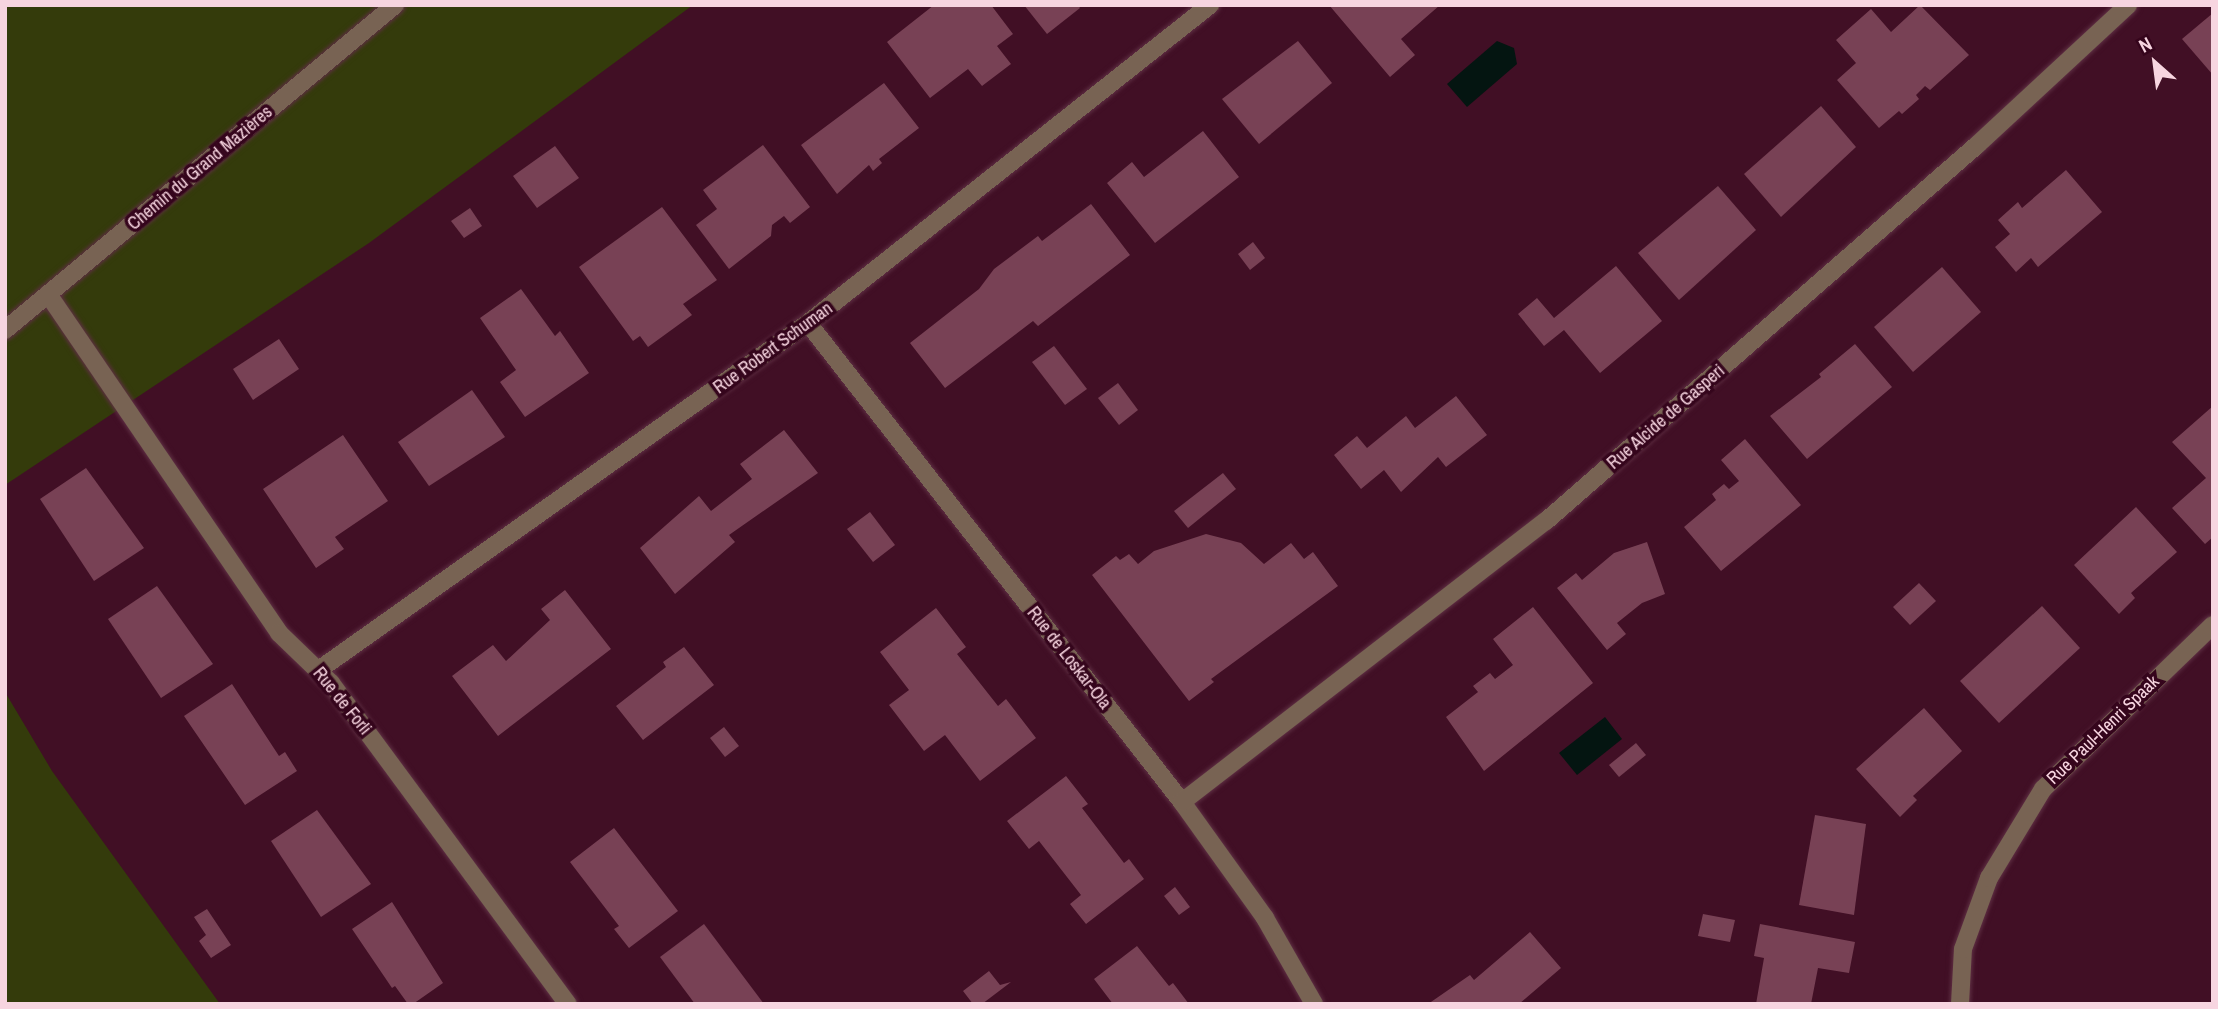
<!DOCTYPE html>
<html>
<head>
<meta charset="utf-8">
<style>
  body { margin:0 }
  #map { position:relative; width:2218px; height:1009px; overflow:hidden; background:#410f25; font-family:"Archivo Narrow",sans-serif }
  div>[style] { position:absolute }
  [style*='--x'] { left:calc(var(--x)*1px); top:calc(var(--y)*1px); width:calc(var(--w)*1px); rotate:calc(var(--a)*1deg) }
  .green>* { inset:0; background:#343b0b }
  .water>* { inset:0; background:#041511 }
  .building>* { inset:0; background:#784155 }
  .roads { filter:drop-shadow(0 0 2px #5e2f43) drop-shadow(0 0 2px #5e2f43) }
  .minor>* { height:18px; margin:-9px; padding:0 9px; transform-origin:9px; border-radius:9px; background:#786353 }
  span { translate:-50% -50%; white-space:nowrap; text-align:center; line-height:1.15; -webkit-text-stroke:7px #35051c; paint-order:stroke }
  .street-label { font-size:18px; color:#f7d5e0 }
  .frame { position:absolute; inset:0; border:7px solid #f7d5e0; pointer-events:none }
  .north { position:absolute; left:2120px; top:28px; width:70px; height:70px; -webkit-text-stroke:5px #35051c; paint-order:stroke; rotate:332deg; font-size:19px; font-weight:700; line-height:28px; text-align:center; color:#f7d5e0 }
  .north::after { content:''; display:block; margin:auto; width:24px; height:32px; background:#f7d5e0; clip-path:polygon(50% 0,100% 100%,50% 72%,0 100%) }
</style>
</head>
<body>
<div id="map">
  <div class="green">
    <div style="clip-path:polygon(5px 5px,693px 5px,369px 243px,5px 485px)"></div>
    <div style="clip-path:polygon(5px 692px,52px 771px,220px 1004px,5px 1004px)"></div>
  </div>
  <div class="water">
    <div style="clip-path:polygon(1497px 41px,1514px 48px,1517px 64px,1467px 107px,1447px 84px)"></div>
    <div style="clip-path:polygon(1605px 717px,1622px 739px,1577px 775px,1559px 753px)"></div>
  </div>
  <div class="building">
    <div style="clip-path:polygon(934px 5px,991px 5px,1013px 34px,997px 46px,1011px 64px,982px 86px,968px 69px,930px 98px,887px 42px)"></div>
    <div style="clip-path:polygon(1024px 5px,1078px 5px,1080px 8px,1047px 34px)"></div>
    <div style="clip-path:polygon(1329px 5px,1440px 5px,1401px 39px,1415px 55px,1390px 77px)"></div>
    <div style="clip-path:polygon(1920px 5px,1969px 55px,1930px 90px,1925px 86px,1916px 95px,1919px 99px,1902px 114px,1899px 111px,1879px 128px,1837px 80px,1856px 63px,1836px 40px,1871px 9px,1891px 32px)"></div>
    <div style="clip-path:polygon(2213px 13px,2213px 75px,2182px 39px)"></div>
    <div style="clip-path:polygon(1298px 41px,1332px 83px,1259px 144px,1222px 99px)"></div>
    <div style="clip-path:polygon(884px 83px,919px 128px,879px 159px,882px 163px,873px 171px,869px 165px,837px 194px,801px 145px)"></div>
    <div style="clip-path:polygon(1821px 106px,1856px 147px,1781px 217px,1744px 174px)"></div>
    <div style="clip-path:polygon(1203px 131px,1239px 177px,1155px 243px,1107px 183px,1132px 162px,1144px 177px)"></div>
    <div style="clip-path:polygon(763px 145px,810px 207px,790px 223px,784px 216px,772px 225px,771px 236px,729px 269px,696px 225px,717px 209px,703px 190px)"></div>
    <div style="clip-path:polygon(555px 146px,579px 178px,537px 208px,513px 176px)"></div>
    <div style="clip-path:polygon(2066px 170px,2102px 212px,2038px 267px,2031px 258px,2016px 272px,1995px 247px,2010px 234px,1998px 220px,2018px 202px,2022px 208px)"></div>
    <div style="clip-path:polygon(1718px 186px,1756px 230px,1679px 300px,1638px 253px)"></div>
    <div style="clip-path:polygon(1091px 204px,1130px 255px,1038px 326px,1033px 321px,945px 388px,910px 343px,979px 289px,994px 269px,1038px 236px,1042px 241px)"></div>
    <div style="clip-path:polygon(662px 207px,717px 280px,683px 304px,692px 315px,648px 347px,640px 336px,633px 341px,579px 267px)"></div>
    <div style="clip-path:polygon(470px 208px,482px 226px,464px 238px,451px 221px)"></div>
    <div style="clip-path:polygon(1253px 242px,1265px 258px,1250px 270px,1238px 254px)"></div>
    <div style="clip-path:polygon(1616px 266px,1662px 321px,1600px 373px,1564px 330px,1544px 346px,1518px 314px,1537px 298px,1554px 318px)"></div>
    <div style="clip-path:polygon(1942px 267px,1981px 312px,1913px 372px,1874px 327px)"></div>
    <div style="clip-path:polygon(521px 289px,555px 336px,560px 331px,589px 373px,525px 417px,500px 382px,516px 370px,480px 318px)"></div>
    <div style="clip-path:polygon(279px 339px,299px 369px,253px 400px,233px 369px)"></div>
    <div style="clip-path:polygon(1855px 344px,1892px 387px,1807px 459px,1770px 416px,1821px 377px,1819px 374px)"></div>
    <div style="clip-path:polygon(1054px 346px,1087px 389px,1065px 405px,1032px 362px)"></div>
    <div style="clip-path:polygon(1118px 383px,1138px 410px,1119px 425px,1098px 398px)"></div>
    <div style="clip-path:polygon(472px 390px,505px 437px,429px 486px,398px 442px)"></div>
    <div style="clip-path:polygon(1456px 396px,1487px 435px,1446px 467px,1438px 457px,1401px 492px,1384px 470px,1361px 489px,1334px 455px,1357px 436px,1367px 448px,1406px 416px,1415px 428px)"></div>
    <div style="clip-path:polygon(2213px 406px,2213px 537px,2205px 544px,2172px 508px,2206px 478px,2172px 442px)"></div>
    <div style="clip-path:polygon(784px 430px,818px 473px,729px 535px,735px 542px,675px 594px,640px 548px,699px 496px,711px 511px,752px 479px,740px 464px)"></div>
    <div style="clip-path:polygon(343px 435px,388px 501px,335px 537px,344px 549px,316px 568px,263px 489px)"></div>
    <div style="clip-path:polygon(1745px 439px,1801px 505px,1721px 571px,1684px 527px,1716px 500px,1712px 494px,1724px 484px,1729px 489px,1739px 481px,1721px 460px)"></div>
    <div style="clip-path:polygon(86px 468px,144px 548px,94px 581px,40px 499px)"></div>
    <div style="clip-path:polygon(1223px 473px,1236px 489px,1188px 528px,1174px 511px)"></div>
    <div style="clip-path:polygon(2136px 507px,2177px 552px,2131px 593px,2135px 598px,2119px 614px,2074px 565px)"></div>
    <div style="clip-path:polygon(870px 512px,895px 545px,873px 562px,847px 529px)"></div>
    <div style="clip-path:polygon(1206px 534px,1241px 543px,1264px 564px,1291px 543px,1304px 559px,1313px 552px,1338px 586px,1211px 679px,1214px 682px,1189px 701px,1092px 575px,1116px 556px,1120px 560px,1129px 554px,1138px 564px,1154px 551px)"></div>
    <div style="clip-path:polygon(1647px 542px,1665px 594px,1642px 603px,1617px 623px,1626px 634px,1607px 650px,1557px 588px,1576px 573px,1582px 580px,1614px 553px)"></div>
    <div style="clip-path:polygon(1919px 583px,1936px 601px,1910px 625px,1893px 607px)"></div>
    <div style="clip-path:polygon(157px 586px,213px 664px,161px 698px,108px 619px)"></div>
    <div style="clip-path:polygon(565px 590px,611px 649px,498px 736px,452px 676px,493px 645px,506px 661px,550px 620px,541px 609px)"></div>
    <div style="clip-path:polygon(2042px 606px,2080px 648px,1999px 723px,1960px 681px)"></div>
    <div style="clip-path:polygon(1533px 607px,1593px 683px,1484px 771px,1446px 717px,1478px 692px,1473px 686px,1490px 673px,1495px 679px,1513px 665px,1493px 639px)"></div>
    <div style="clip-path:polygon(936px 608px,966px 647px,957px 654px,998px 706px,1006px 699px,1036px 738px,980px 781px,945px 735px,924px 751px,889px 705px,909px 690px,880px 652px)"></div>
    <div style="clip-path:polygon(684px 647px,714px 685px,643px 740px,616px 706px,666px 667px,663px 662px)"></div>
    <div style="clip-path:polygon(232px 684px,279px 756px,285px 752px,297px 771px,245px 805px,184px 716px)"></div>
    <div style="clip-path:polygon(1924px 708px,1962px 751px,1913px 796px,1917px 800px,1900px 817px,1856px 769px)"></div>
    <div style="clip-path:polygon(724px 727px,739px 746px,725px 757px,710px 738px)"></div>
    <div style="clip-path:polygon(1636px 743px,1646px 755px,1619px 777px,1609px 765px)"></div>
    <div style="clip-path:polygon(1066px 776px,1088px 804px,1082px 808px,1124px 863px,1129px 859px,1144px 879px,1086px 924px,1070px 904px,1081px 895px,1039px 841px,1029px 849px,1007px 821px)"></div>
    <div style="clip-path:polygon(317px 810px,371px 884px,321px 917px,271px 841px)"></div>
    <div style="clip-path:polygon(1815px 815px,1866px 824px,1854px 915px,1799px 905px)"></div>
    <div style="clip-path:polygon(614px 828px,678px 911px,629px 948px,614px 929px,619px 926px,570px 862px)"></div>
    <div style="clip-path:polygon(1175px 887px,1190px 907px,1179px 915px,1164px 896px)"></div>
    <div style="clip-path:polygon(392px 902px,443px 983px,413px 1004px,408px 1004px,395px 986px,392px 988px,352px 929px)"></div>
    <div style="clip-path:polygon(207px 909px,231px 945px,211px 958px,199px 941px,206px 935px,194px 917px)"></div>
    <div style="clip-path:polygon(1703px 914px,1735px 920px,1730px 942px,1698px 936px)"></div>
    <div style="clip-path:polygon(704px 924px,764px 1004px,695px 1004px,660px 957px)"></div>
    <div style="clip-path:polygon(1760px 924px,1855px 942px,1849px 973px,1818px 968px,1811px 1004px,1756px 1004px,1764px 958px,1754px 956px)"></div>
    <div style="clip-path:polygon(1530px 932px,1561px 968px,1519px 1004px,1428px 1004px,1470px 975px,1474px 980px)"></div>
    <div style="clip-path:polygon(1137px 946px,1169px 986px,1173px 983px,1189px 1004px,1113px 1004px,1094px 979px)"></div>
    <div style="clip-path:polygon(989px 971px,1000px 985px,1011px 982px,982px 1004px,973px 1004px,963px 991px)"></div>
  </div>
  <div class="roads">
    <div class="minor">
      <div style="--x:48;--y:294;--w:410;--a:55.7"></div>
      <div style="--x:279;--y:633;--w:72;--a:43.9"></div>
      <div style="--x:331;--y:683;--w:399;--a:53.6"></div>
      <div style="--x:808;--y:323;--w:608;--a:52.02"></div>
      <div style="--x:1182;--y:802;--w:143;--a:54.4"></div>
      <div style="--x:1265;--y:918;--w:99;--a:60.3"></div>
      <div style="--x:5;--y:330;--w:508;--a:-39.81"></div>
      <div style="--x:320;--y:669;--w:598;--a:-35.34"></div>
      <div style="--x:808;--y:323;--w:513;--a:-38.35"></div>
      <div style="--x:1182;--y:802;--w:460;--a:-37.7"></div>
      <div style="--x:1546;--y:521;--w:572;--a:-41.1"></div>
      <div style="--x:1977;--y:145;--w:206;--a:-42.8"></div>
      <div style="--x:1960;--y:1004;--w:55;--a:-86.9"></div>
      <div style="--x:1963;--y:949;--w:76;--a:-69.9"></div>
      <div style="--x:1989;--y:878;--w:104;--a:-58.8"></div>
      <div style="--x:2043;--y:789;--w:236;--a:-44"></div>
    </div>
  </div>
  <div class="street-label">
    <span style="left:200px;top:168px;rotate:-40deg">Chemin du Grand Mazières</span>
    <span style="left:773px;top:348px;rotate:-36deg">Rue Robert Schuman</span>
    <span style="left:1666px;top:417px;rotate:-41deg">Rue Alcide de Gasperi</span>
    <span style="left:1069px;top:658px;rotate:52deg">Rue de Loskar-Ola</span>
    <span style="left:342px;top:701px;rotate:51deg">Rue de Forli</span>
    <span style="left:2103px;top:730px;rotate:-44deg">Rue Paul-Henri Spaak</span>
  </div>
  <div class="frame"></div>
  <div class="north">N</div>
</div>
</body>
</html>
